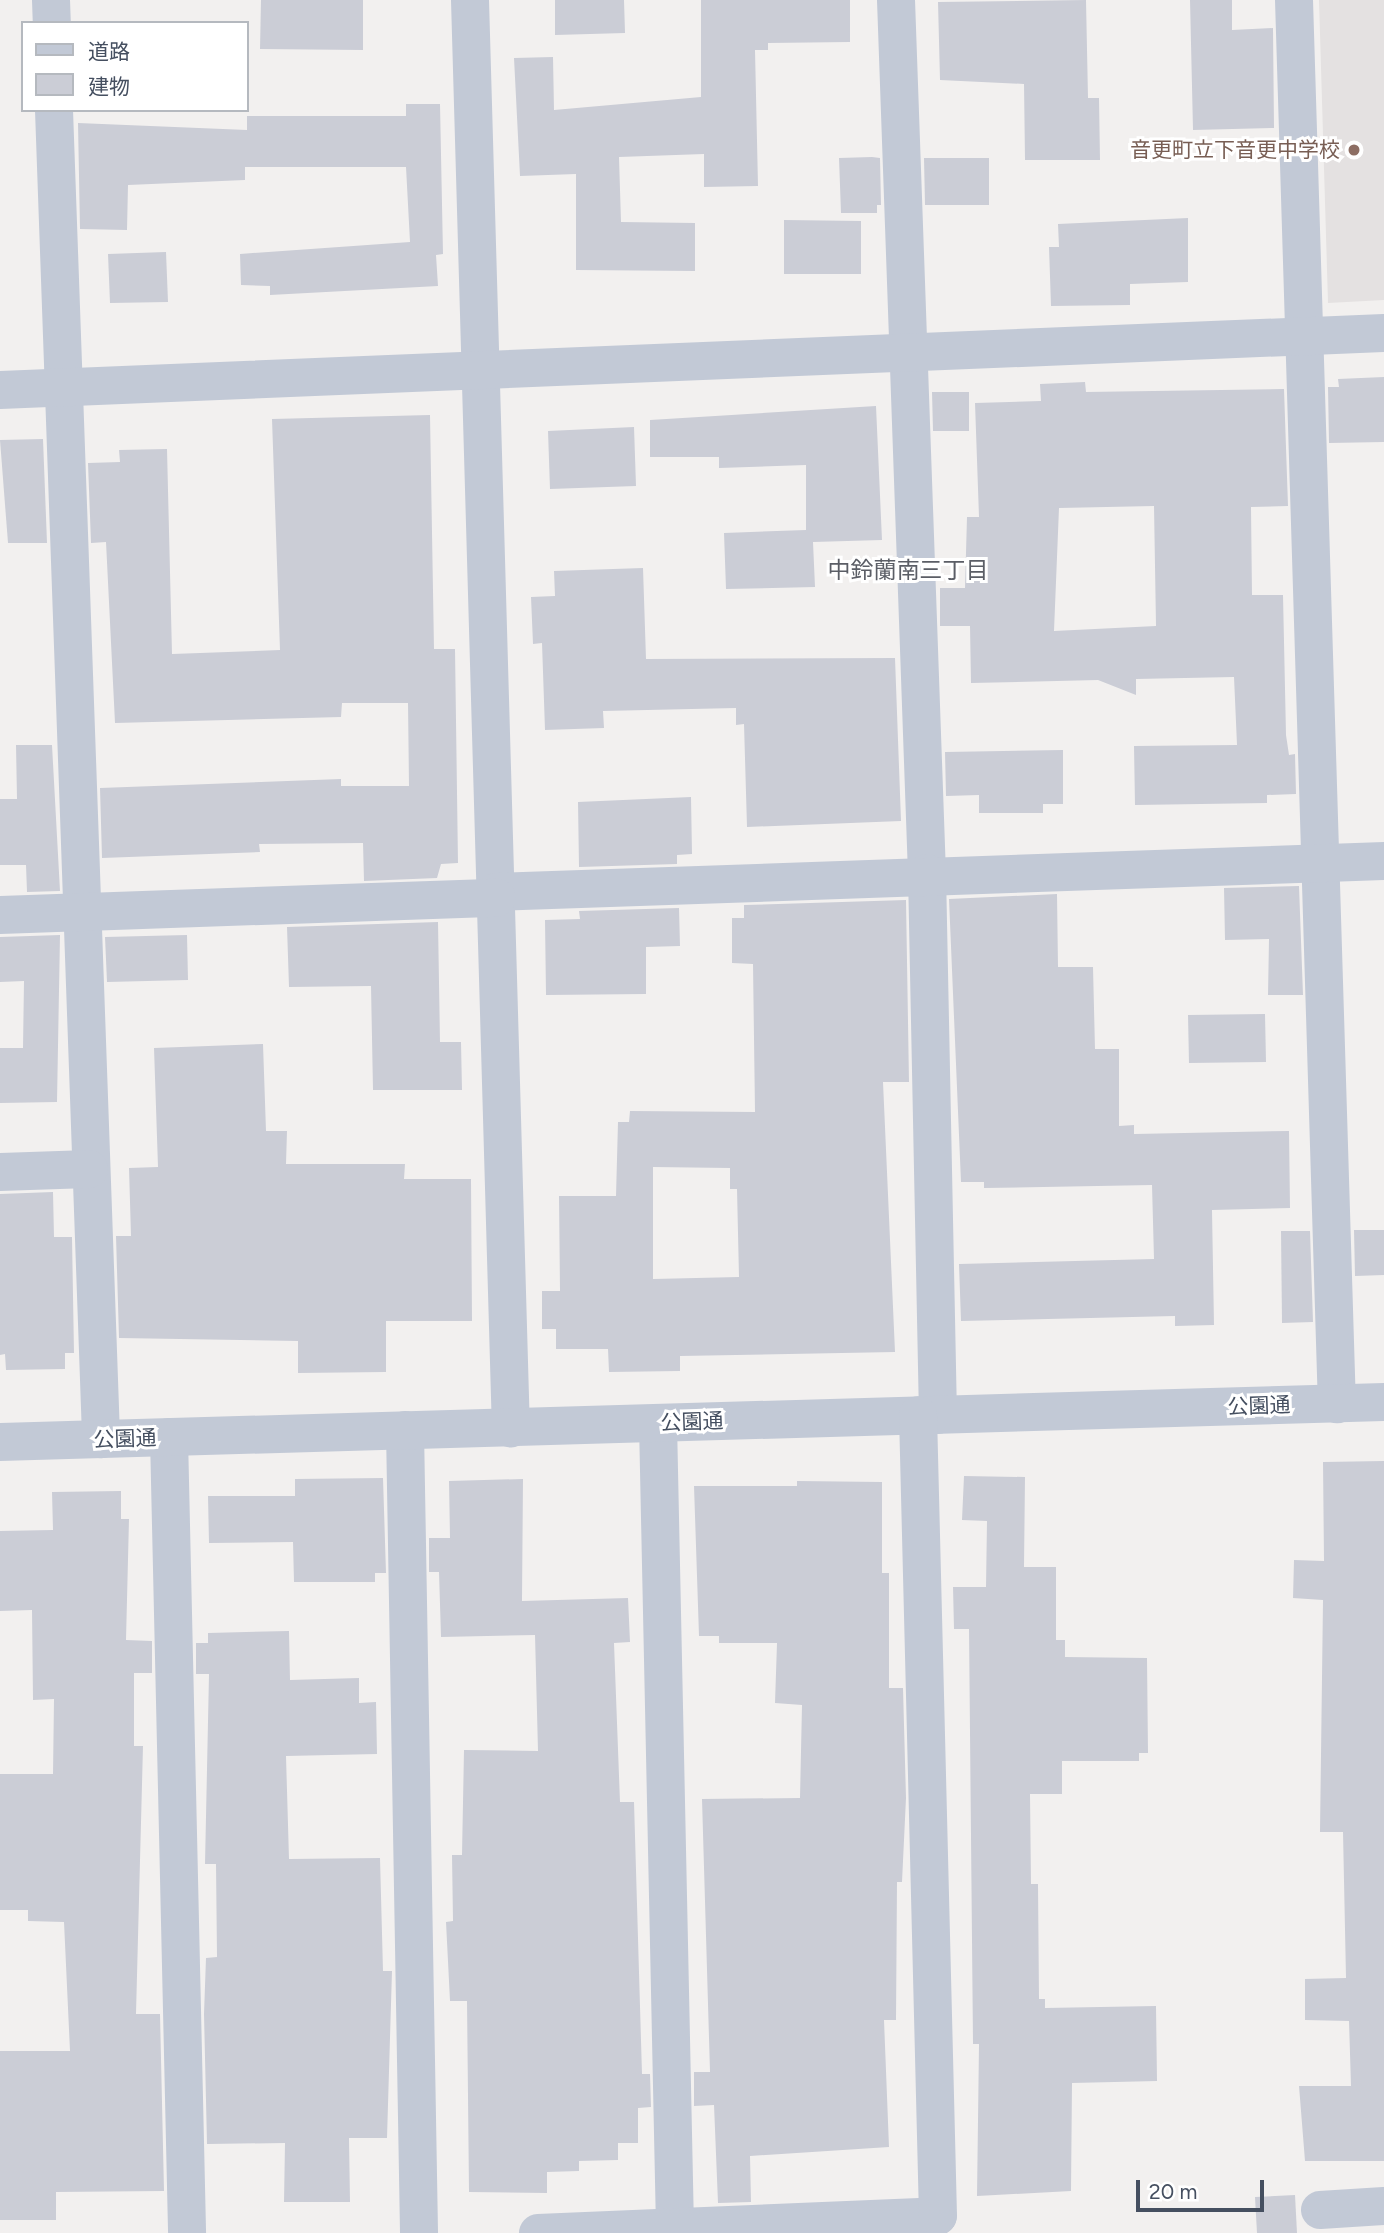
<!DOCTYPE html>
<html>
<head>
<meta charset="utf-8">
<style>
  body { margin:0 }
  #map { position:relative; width:1384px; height:2233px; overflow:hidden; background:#f2f0ef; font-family:Figtree,"Noto Sans JP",sans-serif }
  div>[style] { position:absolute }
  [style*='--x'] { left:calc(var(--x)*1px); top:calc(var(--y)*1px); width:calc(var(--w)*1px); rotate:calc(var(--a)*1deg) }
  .education>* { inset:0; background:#e4e1e1 }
  .building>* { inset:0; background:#cbcdd6 }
  .minor>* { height:38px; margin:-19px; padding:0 19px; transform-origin:19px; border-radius:19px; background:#c2c9d6 }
  .dots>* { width:19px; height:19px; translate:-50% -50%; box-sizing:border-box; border:4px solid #fff; border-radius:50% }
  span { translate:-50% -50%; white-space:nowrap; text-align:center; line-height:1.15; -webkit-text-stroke:6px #fff; paint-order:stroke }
  .education-label { font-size:21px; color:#785e54 }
  .right { translate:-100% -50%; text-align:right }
  .street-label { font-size:21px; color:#454f60 }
  .neighbourhood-label { font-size:23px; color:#5b5e66 }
  .legend { position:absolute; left:21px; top:21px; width:228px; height:91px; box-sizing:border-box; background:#fff; border:2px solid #b5b9bf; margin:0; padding:9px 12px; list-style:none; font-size:21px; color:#454f60 }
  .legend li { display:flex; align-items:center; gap:14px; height:35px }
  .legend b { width:35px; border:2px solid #b5b9bf }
  .scale { position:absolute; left:1136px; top:2180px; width:128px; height:32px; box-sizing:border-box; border:4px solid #454f60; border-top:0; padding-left:9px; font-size:21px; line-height:24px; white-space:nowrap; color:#454f60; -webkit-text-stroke:5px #fff; paint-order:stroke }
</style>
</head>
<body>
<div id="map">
  <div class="education">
    <div style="clip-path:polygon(1319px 0,1384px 0,1384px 300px,1328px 303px)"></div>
  </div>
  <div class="building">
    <div style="clip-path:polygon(261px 0,363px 0,363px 50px,260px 49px)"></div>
    <div style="clip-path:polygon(555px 0,624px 0,625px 33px,555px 35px)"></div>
    <div style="clip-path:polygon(701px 0,850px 0,850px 42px,768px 43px,768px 50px,755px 50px,758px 186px,704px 187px,704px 154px,619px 157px,621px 222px,695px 223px,695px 271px,576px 270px,576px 174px,520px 176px,514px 58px,553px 57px,554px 110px,701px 97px)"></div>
    <div style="clip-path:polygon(1086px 0,1088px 98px,1099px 98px,1100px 160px,1025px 160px,1024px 84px,940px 80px,938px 2px)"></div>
    <div style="clip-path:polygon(1190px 0,1232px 0,1232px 30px,1273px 28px,1274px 128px,1193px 130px)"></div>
    <div style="clip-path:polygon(406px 104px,440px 104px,443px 254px,436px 255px,438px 286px,270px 295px,270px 286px,241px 285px,240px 254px,410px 242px,406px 167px,245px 167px,245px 180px,128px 185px,127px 230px,80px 229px,78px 123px,247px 130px,247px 116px,406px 116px)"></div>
    <div style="clip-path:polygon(872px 157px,880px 158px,881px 205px,877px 205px,877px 213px,841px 213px,839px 158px)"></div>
    <div style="clip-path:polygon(924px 158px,989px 158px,989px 205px,925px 205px)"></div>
    <div style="clip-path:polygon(1188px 218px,1188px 282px,1130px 284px,1130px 305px,1051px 306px,1049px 247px,1059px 247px,1058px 224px)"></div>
    <div style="clip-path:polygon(784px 220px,861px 221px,861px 274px,784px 274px)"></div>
    <div style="clip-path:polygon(166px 252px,168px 302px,110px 303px,108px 254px)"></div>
    <div style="clip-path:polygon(1384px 377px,1384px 442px,1329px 443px,1328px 387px,1339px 387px,1338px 379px)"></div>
    <div style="clip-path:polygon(evenodd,1085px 382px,1086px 392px,1284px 389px,1288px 506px,1251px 507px,1252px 595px,1283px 595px,1286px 735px,1289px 755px,1295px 754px,1296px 794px,1267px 795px,1267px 803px,1135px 805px,1134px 746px,1237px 745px,1234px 677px,1136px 679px,1136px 695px,1098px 680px,971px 683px,970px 626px,940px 626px,940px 588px,965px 588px,967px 517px,979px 517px,975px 403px,1041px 401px,1040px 384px,1085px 382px,1154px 506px,1156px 626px,1054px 631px,1059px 508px,1154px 506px)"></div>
    <div style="clip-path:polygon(932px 392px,969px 392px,969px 431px,933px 431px)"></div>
    <div style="clip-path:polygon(876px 406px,882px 540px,813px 542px,815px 587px,726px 589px,724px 533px,806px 530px,806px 465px,719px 468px,719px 457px,650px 457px,650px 420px)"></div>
    <div style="clip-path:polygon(430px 415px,434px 649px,455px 649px,458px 863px,441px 864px,437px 878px,364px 881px,363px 843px,259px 844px,260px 852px,102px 858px,100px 788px,341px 779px,341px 786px,409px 786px,408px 703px,342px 703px,341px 717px,115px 723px,106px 542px,91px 543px,88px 463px,120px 462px,119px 450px,167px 449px,172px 654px,280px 650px,272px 419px)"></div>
    <div style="clip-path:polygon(634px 427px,636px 486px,550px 489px,548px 431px)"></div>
    <div style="clip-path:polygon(43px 439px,47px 543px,8px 543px,0 440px)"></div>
    <div style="clip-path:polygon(643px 568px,646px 659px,895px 658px,901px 821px,747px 827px,744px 724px,736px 725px,736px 708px,603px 711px,604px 728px,545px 730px,542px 643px,533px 644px,531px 597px,555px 596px,554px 571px)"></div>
    <div style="clip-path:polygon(16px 745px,52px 745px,60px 891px,27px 892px,26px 865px,0 865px,0 799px,17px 799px)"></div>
    <div style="clip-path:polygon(1063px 750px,1063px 804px,1043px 804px,1043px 813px,979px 813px,979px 795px,946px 796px,945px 752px)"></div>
    <div style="clip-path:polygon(691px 797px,692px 854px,677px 855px,677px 864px,579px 867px,578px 802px)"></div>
    <div style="clip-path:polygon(1299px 886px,1303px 995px,1268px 995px,1269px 939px,1225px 940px,1224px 888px)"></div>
    <div style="clip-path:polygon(1057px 894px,1058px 967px,1093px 967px,1095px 1049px,1119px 1049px,1119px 1126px,1134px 1125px,1134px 1134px,1289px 1131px,1290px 1208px,1212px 1210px,1214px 1325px,1175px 1326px,1175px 1316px,961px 1321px,959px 1264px,1154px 1259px,1152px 1185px,984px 1188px,984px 1182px,961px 1182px,949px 899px)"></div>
    <div style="clip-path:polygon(evenodd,906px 900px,909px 1082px,883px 1082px,895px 1352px,680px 1356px,680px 1371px,609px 1372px,608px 1349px,556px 1349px,556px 1329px,542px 1329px,542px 1291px,560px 1291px,559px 1196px,616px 1196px,618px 1122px,629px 1122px,630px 1111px,755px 1112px,753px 964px,732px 963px,732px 918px,744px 918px,744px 905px,906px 900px,653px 1167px,730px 1168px,730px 1189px,737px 1189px,739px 1277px,653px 1279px,653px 1167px)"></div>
    <div style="clip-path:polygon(679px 908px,680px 946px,646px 947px,646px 994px,546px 995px,545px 920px,580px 919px,579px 911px)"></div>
    <div style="clip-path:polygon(438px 922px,440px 1042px,461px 1042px,462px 1090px,373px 1090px,371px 986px,289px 987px,287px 927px)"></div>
    <div style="clip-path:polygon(60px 935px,57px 1102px,0 1103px,0 1048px,23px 1048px,24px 981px,0 982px,0 937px)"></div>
    <div style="clip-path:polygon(187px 935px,188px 980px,107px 982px,105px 937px)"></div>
    <div style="clip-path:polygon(1265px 1014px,1266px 1062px,1189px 1063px,1188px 1015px)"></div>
    <div style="clip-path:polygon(263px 1044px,266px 1131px,287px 1131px,286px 1164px,405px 1164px,404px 1179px,471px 1179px,472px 1321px,386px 1321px,386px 1372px,298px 1373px,298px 1341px,119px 1338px,116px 1236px,131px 1236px,129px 1168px,158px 1167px,154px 1048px)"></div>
    <div style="clip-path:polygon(53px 1192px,54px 1237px,72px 1237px,74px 1353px,65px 1353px,65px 1369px,6px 1370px,5px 1354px,0 1355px,0 1194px)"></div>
    <div style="clip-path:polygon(1354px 1230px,1384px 1230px,1384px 1275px,1355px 1276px)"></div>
    <div style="clip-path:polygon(1281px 1231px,1310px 1231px,1313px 1322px,1282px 1323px)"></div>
    <div style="clip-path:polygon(1384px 1461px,1384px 2161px,1305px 2161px,1299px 2086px,1351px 2086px,1349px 2021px,1305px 2020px,1305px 1979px,1346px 1978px,1343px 1832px,1320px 1832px,1323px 1600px,1293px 1598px,1294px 1560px,1324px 1561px,1323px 1462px)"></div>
    <div style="clip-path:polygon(964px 1476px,1025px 1477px,1024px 1567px,1056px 1567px,1056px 1640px,1065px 1640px,1065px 1657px,1147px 1658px,1148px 1753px,1139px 1753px,1139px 1761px,1062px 1761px,1062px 1794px,1030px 1794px,1031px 1884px,1038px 1884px,1039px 1999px,1045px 1999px,1045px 2008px,1156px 2006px,1157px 2081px,1072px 2083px,1071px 2191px,977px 2196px,979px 2044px,973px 2044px,969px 1629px,954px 1629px,953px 1587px,986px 1587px,987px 1521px,962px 1520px)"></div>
    <div style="clip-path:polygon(383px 1478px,386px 1573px,375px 1573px,375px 1582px,294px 1582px,293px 1542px,209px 1543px,208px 1496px,295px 1496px,295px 1479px)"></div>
    <div style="clip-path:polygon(523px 1479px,522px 1601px,628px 1598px,630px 1642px,614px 1643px,620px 1802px,634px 1802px,642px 2074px,650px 2074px,651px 2107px,638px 2108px,638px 2143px,618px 2143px,618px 2160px,579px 2161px,579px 2171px,547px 2172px,547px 2193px,469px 2192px,467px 2001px,450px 2001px,446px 1922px,453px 1921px,452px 1855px,462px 1855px,464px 1750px,538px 1751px,535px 1635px,441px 1637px,439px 1572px,429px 1572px,429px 1538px,450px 1538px,449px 1481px)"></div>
    <div style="clip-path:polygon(797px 1481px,882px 1482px,882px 1573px,889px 1573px,889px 1688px,903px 1688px,906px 1798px,902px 1882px,897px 1882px,896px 2020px,884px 2020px,889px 2147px,750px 2156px,751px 2202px,718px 2203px,714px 2105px,694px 2106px,694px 2072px,710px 2072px,702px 1799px,800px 1798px,802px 1705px,775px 1703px,777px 1643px,719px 1643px,719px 1636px,699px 1636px,694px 1486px,797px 1486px)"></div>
    <div style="clip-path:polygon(121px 1491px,121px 1519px,129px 1519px,126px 1640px,152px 1641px,152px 1673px,134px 1673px,134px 1746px,143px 1746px,136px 2014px,160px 2014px,164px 2191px,56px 2192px,56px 2220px,0 2220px,0 2051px,70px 2051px,64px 1922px,28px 1921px,28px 1910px,0 1910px,0 1774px,53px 1774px,54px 1699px,33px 1700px,32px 1610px,0 1611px,0 1531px,53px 1530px,52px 1492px)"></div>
    <div style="clip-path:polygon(289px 1631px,290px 1680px,359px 1678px,359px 1703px,376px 1702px,377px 1754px,286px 1756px,289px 1859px,380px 1858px,383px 1971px,392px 1971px,387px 2138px,349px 2138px,350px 2202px,284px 2202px,285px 2143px,207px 2144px,204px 2014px,206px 1958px,217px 1957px,216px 1864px,205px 1864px,209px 1674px,196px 1674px,196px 1643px,208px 1643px,208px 1633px)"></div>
    <div style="clip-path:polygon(1295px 2195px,1297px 2233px,1257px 2233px,1255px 2197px)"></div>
  </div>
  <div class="minor">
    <div style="--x:51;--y:0;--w:23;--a:88"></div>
    <div style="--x:470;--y:0;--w:1429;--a:88.36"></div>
    <div style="--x:896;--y:0;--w:874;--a:87.97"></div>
    <div style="--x:927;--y:873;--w:542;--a:88.84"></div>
    <div style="--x:1294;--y:0;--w:1405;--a:88.25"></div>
    <div style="--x:54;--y:110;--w:1330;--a:87.97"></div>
    <div style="--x:0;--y:390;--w:1385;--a:-2.36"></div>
    <div style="--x:496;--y:892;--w:889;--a:-2"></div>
    <div style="--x:0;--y:915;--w:497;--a:-2"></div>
    <div style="--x:0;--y:1172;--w:89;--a:-1.9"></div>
    <div style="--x:658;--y:1423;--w:804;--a:88.79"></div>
    <div style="--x:405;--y:1430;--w:803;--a:89"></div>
    <div style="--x:169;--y:1437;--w:796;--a:88.7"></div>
    <div style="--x:0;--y:1442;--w:1385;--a:-1.66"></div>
    <div style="--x:1320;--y:2210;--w:64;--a:-3.6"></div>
    <div style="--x:538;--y:2233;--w:400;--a:-2.4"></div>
    <div style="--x:938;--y:2216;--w:801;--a:-91.43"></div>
  </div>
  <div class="dots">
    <div style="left:1354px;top:150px;background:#8d6e63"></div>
  </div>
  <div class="education-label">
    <span class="right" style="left:1340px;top:150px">音更町立下音更中学校</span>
  </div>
  <div class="street-label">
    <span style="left:1259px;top:1406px;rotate:-2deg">公園通</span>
    <span style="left:692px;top:1422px;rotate:-2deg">公園通</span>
    <span style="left:125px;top:1439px;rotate:-2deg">公園通</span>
  </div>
  <div class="neighbourhood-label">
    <span style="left:908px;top:570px">中鈴蘭南三丁目</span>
  </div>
  <ul class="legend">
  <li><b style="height:9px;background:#c2c9d6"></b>道路</li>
  <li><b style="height:19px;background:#cbcdd6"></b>建物</li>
  </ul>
  <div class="scale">20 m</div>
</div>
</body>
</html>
